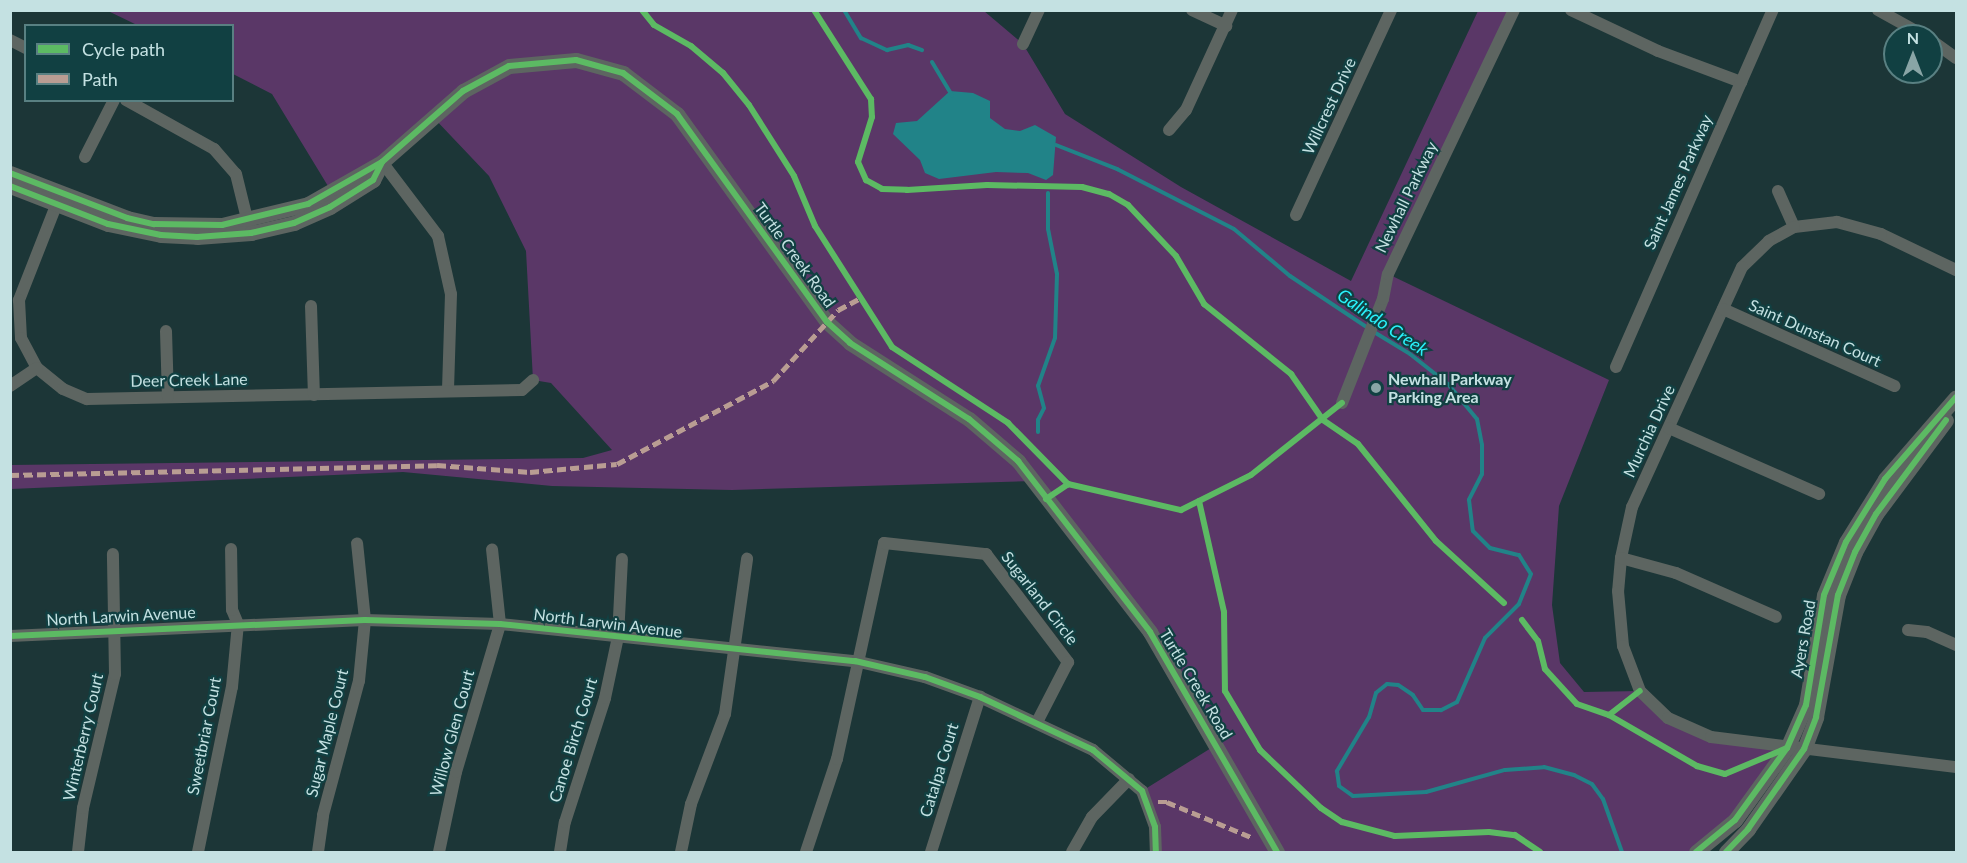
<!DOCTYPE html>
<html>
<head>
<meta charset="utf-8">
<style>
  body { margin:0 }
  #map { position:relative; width:1967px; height:863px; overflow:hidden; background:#1c3637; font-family:Lato,sans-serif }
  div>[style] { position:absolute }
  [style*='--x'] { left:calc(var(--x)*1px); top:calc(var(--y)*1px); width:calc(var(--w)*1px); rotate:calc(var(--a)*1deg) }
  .green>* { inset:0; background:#5a3767 }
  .water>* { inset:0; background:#218388 }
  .stream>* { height:4px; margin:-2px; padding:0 2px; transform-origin:2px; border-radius:2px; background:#218388 }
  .minor>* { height:12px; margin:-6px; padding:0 6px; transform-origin:6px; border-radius:6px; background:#5d6561 }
  .tertiary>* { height:15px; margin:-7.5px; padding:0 7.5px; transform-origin:7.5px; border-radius:7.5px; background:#5d6561 }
  .quiet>* { height:4.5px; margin-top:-2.25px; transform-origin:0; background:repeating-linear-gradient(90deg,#b99d93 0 9px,transparent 0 13.5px) }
  .cycleway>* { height:6px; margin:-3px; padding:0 3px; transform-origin:3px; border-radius:3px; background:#5cba63 }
  .dots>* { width:16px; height:16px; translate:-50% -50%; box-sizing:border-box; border:3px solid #114042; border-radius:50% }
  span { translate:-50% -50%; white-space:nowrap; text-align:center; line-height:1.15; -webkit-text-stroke:4.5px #114042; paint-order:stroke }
  .street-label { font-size:16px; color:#c4e1e2 }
  .poi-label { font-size:16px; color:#c4e1e2; font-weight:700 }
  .left { translate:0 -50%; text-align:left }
  .water-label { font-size:18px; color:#29f2fb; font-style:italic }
  .frame { position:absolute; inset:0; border:12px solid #c4e1e2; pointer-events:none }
  .legend { position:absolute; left:24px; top:24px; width:210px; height:78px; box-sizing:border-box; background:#114042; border:2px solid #598082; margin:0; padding:8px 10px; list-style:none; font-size:18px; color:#c4e1e2 }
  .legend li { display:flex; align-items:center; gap:12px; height:30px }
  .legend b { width:30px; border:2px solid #598082 }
  .north { position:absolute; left:1883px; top:24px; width:60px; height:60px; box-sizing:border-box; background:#114042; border:2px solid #598082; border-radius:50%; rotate:0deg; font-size:16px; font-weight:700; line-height:24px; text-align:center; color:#c4e1e2 }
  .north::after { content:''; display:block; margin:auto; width:21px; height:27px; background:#89a5a6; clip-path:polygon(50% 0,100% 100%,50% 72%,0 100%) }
</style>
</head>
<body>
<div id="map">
  <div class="green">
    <div style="clip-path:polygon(108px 11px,984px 11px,1023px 44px,1065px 114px,1181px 187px,1351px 281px,1478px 11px,1514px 11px,1388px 274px,1609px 380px,1559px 506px,1552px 605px,1560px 663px,1584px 692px,1640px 691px,1668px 718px,1711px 737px,1787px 748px,1762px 785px,1696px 852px,1156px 852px,1142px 791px,1216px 745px,1185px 690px,1033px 481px,732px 490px,552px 486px,403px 472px,11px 489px,10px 465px,583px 458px,612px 450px,551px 383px,533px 380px,526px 251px,489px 176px,433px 117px,331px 191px,272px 94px,233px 74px,232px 26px,137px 25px)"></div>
  </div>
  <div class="water">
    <div style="clip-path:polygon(950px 91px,973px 93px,990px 101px,990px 118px,1005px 129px,1020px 131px,1035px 125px,1056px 137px,1053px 175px,1046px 180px,1028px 173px,996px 172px,939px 179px,925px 173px,920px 160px,893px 134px,896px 123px,917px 121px)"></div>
  </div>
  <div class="stream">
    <div style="--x:844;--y:10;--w:33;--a:59"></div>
    <div style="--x:861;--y:38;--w:29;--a:25"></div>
    <div style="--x:887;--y:50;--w:22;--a:-13"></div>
    <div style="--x:908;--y:45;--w:15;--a:20"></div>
    <div style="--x:932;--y:62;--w:39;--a:59"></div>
    <div style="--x:1056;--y:145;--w:66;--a:21.5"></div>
    <div style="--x:1117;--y:169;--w:131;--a:27.1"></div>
    <div style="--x:1234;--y:229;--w:73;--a:40"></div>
    <div style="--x:1290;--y:276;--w:94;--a:33.7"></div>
    <div style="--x:1374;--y:332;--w:42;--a:31.4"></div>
    <div style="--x:1410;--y:354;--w:48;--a:38.3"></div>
    <div style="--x:1448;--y:384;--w:45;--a:50.4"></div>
    <div style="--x:1477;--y:419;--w:26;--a:79"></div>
    <div style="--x:1482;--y:445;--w:29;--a:90"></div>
    <div style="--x:1482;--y:474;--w:29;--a:117"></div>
    <div style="--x:1469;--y:500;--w:31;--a:83"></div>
    <div style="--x:1473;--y:531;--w:24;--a:45"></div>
    <div style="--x:1490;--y:548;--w:30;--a:14"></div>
    <div style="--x:1519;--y:555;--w:22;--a:58"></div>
    <div style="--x:1531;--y:574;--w:32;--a:112"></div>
    <div style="--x:1519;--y:604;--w:48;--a:135"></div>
    <div style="--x:1485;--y:638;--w:70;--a:113.6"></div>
    <div style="--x:1457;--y:702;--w:18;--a:153"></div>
    <div style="--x:1441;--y:710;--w:18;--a:180"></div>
    <div style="--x:1423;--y:710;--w:18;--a:-124"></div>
    <div style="--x:1413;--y:695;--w:18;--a:-146"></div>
    <div style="--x:1398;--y:685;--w:11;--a:-175"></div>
    <div style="--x:1387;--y:684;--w:14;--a:141"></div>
    <div style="--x:1376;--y:693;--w:25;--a:106"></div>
    <div style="--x:1369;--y:717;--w:63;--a:120.7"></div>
    <div style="--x:1337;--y:771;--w:15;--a:82"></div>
    <div style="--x:1339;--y:786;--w:17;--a:36"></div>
    <div style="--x:1353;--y:796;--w:73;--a:-3.1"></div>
    <div style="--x:1426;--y:792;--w:82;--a:-15.6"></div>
    <div style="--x:1505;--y:770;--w:39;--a:-4"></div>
    <div style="--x:1544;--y:767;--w:31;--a:15"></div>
    <div style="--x:1574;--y:775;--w:20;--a:27"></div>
    <div style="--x:1592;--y:784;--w:19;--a:54"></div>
    <div style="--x:1603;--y:799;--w:56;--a:70.3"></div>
    <div style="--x:1038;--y:432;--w:12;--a:-90"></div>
    <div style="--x:1038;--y:420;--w:13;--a:-63"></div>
    <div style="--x:1044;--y:408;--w:23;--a:-105"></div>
    <div style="--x:1038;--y:386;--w:51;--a:-70.5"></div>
    <div style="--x:1055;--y:338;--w:64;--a:-88.2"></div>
    <div style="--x:1057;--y:274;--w:46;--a:-101.3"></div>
    <div style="--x:1048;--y:229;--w:36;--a:-90"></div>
  </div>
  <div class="minor">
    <div style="--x:1192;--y:10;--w:38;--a:25"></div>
    <div style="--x:1571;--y:10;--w:96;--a:25.2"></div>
    <div style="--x:1658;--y:51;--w:89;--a:20.5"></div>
    <div style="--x:1878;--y:10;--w:54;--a:29"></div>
    <div style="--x:10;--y:40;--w:18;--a:27"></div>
    <div style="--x:1931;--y:40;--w:31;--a:36"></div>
    <div style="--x:1023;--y:44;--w:38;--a:-65"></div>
    <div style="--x:126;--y:100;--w:101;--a:29.1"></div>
    <div style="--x:214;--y:149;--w:33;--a:49"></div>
    <div style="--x:236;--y:174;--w:55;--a:76.2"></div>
    <div style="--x:1169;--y:130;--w:26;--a:-50"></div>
    <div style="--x:1186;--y:110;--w:110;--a:-65.3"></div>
    <div style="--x:85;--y:157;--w:64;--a:-63"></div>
    <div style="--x:382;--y:162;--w:93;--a:52.9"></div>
    <div style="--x:438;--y:236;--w:59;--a:77.4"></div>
    <div style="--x:451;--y:294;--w:97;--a:91.8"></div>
    <div style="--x:1778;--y:191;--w:39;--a:66"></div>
    <div style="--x:59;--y:198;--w:110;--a:111.4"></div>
    <div style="--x:19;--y:300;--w:38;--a:87"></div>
    <div style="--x:21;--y:338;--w:34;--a:62"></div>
    <div style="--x:37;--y:368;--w:33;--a:39"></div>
    <div style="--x:63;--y:389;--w:26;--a:23"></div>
    <div style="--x:87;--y:399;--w:435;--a:-1.2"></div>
    <div style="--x:522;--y:390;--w:15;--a:-42"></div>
    <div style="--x:1296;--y:215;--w:226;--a:-65.1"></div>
    <div style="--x:1956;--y:270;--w:83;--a:-154.4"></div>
    <div style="--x:1881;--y:234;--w:46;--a:-164.7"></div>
    <div style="--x:1837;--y:222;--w:43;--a:173.4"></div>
    <div style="--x:1794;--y:227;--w:29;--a:151"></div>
    <div style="--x:1769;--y:241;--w:37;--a:136"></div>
    <div style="--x:1742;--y:267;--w:264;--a:114.6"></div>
    <div style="--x:1632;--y:507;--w:52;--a:102.2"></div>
    <div style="--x:1621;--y:558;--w:33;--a:95"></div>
    <div style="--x:1618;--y:591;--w:55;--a:84.8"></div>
    <div style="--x:1623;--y:646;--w:48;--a:69.3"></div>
    <div style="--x:1640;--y:691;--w:39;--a:44"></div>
    <div style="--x:1668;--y:718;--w:47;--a:23.8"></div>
    <div style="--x:1711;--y:737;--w:247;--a:7"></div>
    <div style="--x:311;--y:306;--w:89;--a:88.1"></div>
    <div style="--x:1723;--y:309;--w:188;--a:24.2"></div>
    <div style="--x:166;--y:331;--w:66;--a:88.3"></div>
    <div style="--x:1616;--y:367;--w:390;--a:-66.3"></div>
    <div style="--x:10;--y:386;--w:32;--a:-34"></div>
    <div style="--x:1342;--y:403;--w:112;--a:-68.5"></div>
    <div style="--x:1383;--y:299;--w:25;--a:-79"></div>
    <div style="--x:1388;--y:274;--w:293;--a:-64.5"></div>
    <div style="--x:1669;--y:428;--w:164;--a:23.7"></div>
    <div style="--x:1621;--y:558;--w:57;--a:15.3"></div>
    <div style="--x:1676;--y:573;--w:109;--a:23.7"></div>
    <div style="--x:1908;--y:630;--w:19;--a:6"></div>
    <div style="--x:1927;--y:632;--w:32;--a:24"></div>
    <div style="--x:10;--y:636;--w:355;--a:-2.6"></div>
    <div style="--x:365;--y:620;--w:135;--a:1.7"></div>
    <div style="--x:500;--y:624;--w:357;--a:6"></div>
    <div style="--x:855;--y:661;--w:72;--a:12.9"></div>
    <div style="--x:925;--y:677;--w:59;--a:20"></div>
    <div style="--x:980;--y:697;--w:125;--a:25.1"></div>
    <div style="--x:1093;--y:750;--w:64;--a:39.9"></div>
    <div style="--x:1142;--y:791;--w:38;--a:70"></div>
    <div style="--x:1155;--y:827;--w:25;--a:88"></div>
    <div style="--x:78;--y:852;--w:44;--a:-83.5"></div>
    <div style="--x:83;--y:808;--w:138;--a:-76.6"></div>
    <div style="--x:115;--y:674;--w:120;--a:-91"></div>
    <div style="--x:198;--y:852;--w:168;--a:-78.4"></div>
    <div style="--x:232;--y:687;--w:63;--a:-84.6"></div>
    <div style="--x:238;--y:624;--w:15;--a:-113"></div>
    <div style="--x:232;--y:610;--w:61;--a:-90.9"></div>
    <div style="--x:318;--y:852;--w:37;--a:-82"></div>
    <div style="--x:323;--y:815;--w:139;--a:-75"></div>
    <div style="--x:359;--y:681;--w:61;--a:-84.4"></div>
    <div style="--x:365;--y:620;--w:77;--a:-95.9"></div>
    <div style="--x:439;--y:852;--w:82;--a:-78"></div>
    <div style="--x:456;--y:772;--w:154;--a:-73.4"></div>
    <div style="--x:500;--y:624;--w:75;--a:-96.1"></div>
    <div style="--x:560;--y:852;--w:30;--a:-81"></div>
    <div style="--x:565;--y:822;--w:130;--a:-72.1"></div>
    <div style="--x:605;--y:698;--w:62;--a:-78"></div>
    <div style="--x:618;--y:637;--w:78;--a:-87.1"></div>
    <div style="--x:681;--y:852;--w:49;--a:-78.2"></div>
    <div style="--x:691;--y:804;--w:96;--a:-69.3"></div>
    <div style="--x:725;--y:714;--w:157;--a:-81.9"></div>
    <div style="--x:806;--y:852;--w:98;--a:-71.6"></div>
    <div style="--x:837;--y:759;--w:221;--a:-77.7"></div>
    <div style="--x:884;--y:543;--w:103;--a:6.2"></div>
    <div style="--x:986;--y:554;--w:136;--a:52.8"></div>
    <div style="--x:1068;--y:662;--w:68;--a:117.3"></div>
    <div style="--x:931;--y:852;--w:163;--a:-72.5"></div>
    <div style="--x:1072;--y:852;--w:40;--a:-60.3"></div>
    <div style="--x:1092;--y:817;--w:53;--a:-45.8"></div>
  </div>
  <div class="tertiary">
    <div style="--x:10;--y:173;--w:125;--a:21"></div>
    <div style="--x:127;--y:218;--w:28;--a:13"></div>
    <div style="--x:154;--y:224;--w:68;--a:0.8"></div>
    <div style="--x:222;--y:225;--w:89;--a:-13.7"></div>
    <div style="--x:308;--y:204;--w:85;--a:-29.6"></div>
    <div style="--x:382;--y:162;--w:108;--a:-41.2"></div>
    <div style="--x:463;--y:91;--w:52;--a:-28.5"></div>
    <div style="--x:509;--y:66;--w:67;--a:-5.1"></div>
    <div style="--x:576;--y:60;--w:49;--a:15.5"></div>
    <div style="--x:623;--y:73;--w:68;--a:37.2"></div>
    <div style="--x:677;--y:114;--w:256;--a:54.2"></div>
    <div style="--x:827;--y:322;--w:31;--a:42"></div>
    <div style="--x:850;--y:343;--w:141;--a:32.6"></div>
    <div style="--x:969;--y:419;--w:65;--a:40.6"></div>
    <div style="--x:1018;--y:461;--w:216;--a:52.3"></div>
    <div style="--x:1150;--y:632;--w:254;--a:60"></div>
    <div style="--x:10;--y:186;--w:105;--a:21.2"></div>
    <div style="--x:108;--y:224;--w:54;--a:11.7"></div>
    <div style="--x:161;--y:235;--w:36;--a:3"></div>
    <div style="--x:197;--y:237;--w:54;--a:-4.2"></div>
    <div style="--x:251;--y:233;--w:44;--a:-13.1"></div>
    <div style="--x:294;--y:223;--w:39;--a:-24"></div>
    <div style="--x:330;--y:207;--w:51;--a:-32.1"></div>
    <div style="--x:373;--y:180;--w:20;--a:-63"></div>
    <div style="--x:1696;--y:852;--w:50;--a:-39.4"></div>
    <div style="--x:1735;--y:820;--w:89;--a:-54.2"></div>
    <div style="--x:1787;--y:748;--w:47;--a:-66.2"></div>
    <div style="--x:1806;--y:705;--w:111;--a:-80.7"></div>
    <div style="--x:1824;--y:595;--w:57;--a:-67.5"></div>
    <div style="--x:1846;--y:542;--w:74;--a:-58.2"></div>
    <div style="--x:1885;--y:479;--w:108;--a:-49.1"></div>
    <div style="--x:1726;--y:852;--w:32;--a:-46"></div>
    <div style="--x:1748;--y:829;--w:98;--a:-55"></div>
    <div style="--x:1804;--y:749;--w:34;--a:-69"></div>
    <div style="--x:1816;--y:717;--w:124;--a:-79.8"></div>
    <div style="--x:1838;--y:595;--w:46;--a:-68.4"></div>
    <div style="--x:1855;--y:552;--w:43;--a:-61.1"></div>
    <div style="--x:1876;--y:514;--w:117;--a:-53.3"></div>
  </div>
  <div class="quiet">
    <div style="--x:10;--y:475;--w:427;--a:-1.3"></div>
    <div style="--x:437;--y:465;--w:93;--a:4.3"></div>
    <div style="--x:530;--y:472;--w:87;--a:-5.3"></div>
    <div style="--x:617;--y:464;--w:177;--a:-28"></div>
    <div style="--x:773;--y:381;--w:96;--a:-47.5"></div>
    <div style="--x:838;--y:310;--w:26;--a:-28"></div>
    <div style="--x:1158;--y:802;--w:9;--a:0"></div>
    <div style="--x:1167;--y:802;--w:91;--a:22.6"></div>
  </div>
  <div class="cycleway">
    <div style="--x:642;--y:10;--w:19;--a:51"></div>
    <div style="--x:654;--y:25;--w:43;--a:29.6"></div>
    <div style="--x:691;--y:46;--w:42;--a:40.2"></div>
    <div style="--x:723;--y:73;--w:41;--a:50.9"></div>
    <div style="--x:749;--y:105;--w:84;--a:57.6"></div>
    <div style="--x:794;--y:176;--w:54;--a:67.2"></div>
    <div style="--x:815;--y:226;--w:143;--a:57.5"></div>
    <div style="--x:892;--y:347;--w:139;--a:33.2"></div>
    <div style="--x:1008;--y:423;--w:86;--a:45.5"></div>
    <div style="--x:814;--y:10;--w:106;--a:57.4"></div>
    <div style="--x:871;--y:99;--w:18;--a:87"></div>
    <div style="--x:872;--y:117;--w:47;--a:107.3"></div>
    <div style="--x:858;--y:162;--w:20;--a:66"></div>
    <div style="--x:866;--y:180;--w:18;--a:29"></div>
    <div style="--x:882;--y:189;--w:25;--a:2"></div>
    <div style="--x:907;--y:190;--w:80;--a:-3.6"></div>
    <div style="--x:987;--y:185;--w:95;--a:1.2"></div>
    <div style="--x:1082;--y:187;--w:28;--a:15"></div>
    <div style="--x:1109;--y:194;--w:22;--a:30"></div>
    <div style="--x:1128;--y:205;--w:70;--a:46.7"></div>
    <div style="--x:1176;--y:256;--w:56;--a:59.7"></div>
    <div style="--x:1204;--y:304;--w:112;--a:38.8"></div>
    <div style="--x:1291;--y:374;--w:56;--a:55.2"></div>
    <div style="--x:1323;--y:420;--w:42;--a:34.4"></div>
    <div style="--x:1358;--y:444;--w:124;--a:51.2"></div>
    <div style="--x:1436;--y:541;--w:92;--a:42.4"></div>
    <div style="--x:10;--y:173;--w:125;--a:21"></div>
    <div style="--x:127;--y:218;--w:28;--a:13"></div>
    <div style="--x:154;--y:224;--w:68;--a:0.8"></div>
    <div style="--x:222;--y:225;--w:89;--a:-13.7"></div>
    <div style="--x:308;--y:204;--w:85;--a:-29.6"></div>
    <div style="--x:382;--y:162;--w:108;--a:-41.2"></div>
    <div style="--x:463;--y:91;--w:52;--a:-28.5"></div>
    <div style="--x:509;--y:66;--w:67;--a:-5.1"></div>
    <div style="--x:576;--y:60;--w:49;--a:15.5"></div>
    <div style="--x:623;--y:73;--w:68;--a:37.2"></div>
    <div style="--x:677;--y:114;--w:256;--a:54.2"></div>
    <div style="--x:827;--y:322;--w:31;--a:42"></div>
    <div style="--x:850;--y:343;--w:141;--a:32.6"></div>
    <div style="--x:969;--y:419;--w:65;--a:40.6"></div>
    <div style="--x:1018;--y:461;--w:216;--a:52.3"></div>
    <div style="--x:1150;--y:632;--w:254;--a:60"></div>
    <div style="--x:10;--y:186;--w:105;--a:21.2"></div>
    <div style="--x:108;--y:224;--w:54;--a:11.7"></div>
    <div style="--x:161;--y:235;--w:36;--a:3"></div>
    <div style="--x:197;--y:237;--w:54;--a:-4.2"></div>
    <div style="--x:251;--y:233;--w:44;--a:-13.1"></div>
    <div style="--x:294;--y:223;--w:39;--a:-24"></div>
    <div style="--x:330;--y:207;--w:51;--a:-32.1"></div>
    <div style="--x:373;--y:180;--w:20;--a:-63"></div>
    <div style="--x:1046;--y:499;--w:27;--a:-34"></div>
    <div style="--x:1068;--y:484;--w:116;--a:13"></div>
    <div style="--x:1181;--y:510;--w:78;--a:-26.6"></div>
    <div style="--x:1251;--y:475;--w:116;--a:-38.4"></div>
    <div style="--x:1199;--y:501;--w:114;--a:77.3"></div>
    <div style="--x:1224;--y:612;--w:79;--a:89.3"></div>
    <div style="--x:1225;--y:691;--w:69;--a:59.3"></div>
    <div style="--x:1260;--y:750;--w:84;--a:43.6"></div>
    <div style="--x:1321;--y:808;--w:25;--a:34"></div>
    <div style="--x:1342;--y:822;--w:55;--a:14.8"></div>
    <div style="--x:1395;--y:836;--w:94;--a:-2.4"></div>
    <div style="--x:1489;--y:832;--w:26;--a:7"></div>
    <div style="--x:1515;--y:835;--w:30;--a:34"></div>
    <div style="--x:1522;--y:620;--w:26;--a:53"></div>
    <div style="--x:1538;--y:641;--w:29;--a:76"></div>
    <div style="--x:1545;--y:669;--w:47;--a:47.6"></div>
    <div style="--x:1577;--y:704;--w:34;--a:19"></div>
    <div style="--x:1609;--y:715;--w:39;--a:-38"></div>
    <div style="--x:10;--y:636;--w:355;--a:-2.6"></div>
    <div style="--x:365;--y:620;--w:135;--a:1.7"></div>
    <div style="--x:500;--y:624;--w:357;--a:6"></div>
    <div style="--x:855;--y:661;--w:72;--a:12.9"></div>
    <div style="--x:925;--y:677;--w:59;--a:20"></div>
    <div style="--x:980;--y:697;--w:125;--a:25.1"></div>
    <div style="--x:1093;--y:750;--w:64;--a:39.9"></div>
    <div style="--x:1142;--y:791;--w:38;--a:70"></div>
    <div style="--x:1155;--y:827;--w:25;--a:88"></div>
    <div style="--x:1609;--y:715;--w:102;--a:30.1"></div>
    <div style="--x:1697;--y:766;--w:29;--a:16"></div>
    <div style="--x:1725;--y:774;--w:67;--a:-22.8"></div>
    <div style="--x:1696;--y:852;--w:50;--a:-39.4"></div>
    <div style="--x:1735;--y:820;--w:89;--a:-54.2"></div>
    <div style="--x:1787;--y:748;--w:47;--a:-66.2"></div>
    <div style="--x:1806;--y:705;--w:111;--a:-80.7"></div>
    <div style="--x:1824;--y:595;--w:57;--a:-67.5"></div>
    <div style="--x:1846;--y:542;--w:74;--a:-58.2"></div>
    <div style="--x:1885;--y:479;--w:108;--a:-49.1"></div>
    <div style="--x:1726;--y:852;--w:32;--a:-46"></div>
    <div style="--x:1748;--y:829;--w:98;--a:-55"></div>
    <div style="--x:1804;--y:749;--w:34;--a:-69"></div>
    <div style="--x:1816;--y:717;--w:124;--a:-79.8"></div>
    <div style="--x:1838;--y:595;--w:46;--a:-68.4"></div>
    <div style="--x:1855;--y:552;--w:43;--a:-61.1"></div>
    <div style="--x:1876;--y:514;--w:117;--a:-53.3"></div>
  </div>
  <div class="dots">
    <div style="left:1376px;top:388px;background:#89a5a6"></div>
  </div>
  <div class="street-label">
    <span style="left:1329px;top:106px;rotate:-65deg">Willcrest Drive</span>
    <span style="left:1678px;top:182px;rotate:-66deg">Saint James Parkway</span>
    <span style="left:1406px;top:197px;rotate:-64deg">Newhall Parkway</span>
    <span style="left:795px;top:255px;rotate:54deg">Turtle Creek Road</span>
    <span style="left:1815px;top:333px;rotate:24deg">Saint Dunstan Court</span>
    <span style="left:189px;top:380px;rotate:-1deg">Deer Creek Lane</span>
    <span style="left:1649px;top:431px;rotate:-65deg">Murchia Drive</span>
    <span style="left:1040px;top:598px;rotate:52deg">Sugarland Circle</span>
    <span style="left:121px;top:616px;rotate:-3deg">North Larwin Avenue</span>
    <span style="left:608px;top:623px;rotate:7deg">North Larwin Avenue</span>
    <span style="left:1803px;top:639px;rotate:-80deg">Ayers Road</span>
    <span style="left:1196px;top:684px;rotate:59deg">Turtle Creek Road</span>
    <span style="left:327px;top:733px;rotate:-76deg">Sugar Maple Court</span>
    <span style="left:452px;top:733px;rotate:-75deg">Willow Glen Court</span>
    <span style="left:204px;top:736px;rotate:-79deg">Sweetbriar Court</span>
    <span style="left:83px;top:737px;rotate:-77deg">Winterberry Court</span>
    <span style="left:573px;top:740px;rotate:-73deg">Canoe Birch Court</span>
    <span style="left:939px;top:770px;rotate:-73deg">Catalpa Court</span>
  </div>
  <div class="poi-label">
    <span class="left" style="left:1388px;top:388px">Newhall Parkway<br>Parking Area</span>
  </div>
  <div class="water-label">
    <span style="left:1383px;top:322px;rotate:34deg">Galindo Creek</span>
  </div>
  <div class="frame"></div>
  <ul class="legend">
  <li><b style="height:8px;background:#5cba63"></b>Cycle path</li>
  <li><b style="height:8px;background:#b99d93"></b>Path</li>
  </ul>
  <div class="north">N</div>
</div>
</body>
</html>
